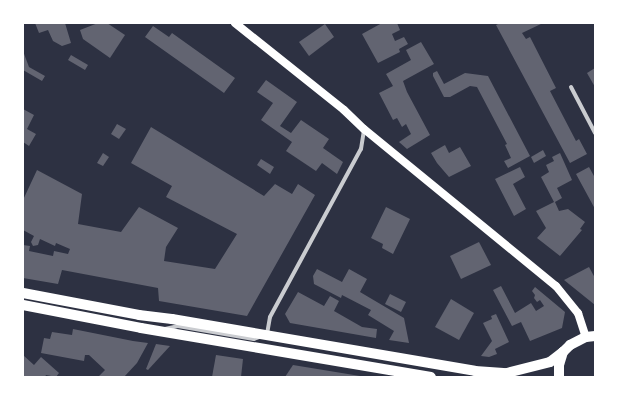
<!DOCTYPE html>
<html>
<head>
<meta charset="utf-8">
<style>
  body { margin:0 }
  #map { position:relative; width:618px; height:400px; overflow:hidden; background:#2d3142; font-family:"Fira Sans",sans-serif }
  div>[style] { position:absolute }
  [style*='--x'] { left:calc(var(--x)*1px); top:calc(var(--y)*1px); width:calc(var(--w)*1px); rotate:calc(var(--a)*1deg) }
  .building>* { inset:0; background:#626471 }
  .minor>* { height:4px; margin:-2px; padding:0 2px; transform-origin:2px; border-radius:2px; background:#caccd0 }
  .secondary>* { height:8px; margin:-4px; padding:0 4px; transform-origin:4px; border-radius:4px; background:#fff }
  .primary>* { height:10px; margin:-5px; padding:0 5px; transform-origin:5px; border-radius:5px; background:#fff }
  span { translate:-50% -50%; white-space:nowrap; text-align:center; line-height:1.15; -webkit-text-stroke:4px #fff; paint-order:stroke }
  .frame { position:absolute; inset:0; border:24px solid #fff; pointer-events:none }
</style>
</head>
<body>
<div id="map">
  <div class="building">
    <div style="clip-path:polygon(35px 23px,65px 23px,71px 43px,62px 46px,53px 41px,48px 30px,39px 33px)"></div>
    <div style="clip-path:polygon(98px 23px,107px 23px,125px 35px,110px 58px,83px 39px,80px 30px)"></div>
    <div style="clip-path:polygon(382px 23px,397px 23px,400px 30px,392px 34px,395px 41px,404px 37px,408px 44px,399px 49px,400px 52px,378px 63px,362px 34px)"></div>
    <div style="clip-path:polygon(500px 23px,543px 23px,522px 33px,526px 39px,530px 37px,556px 88px,550px 91px,576px 141px,579px 139px,587px 154px,570px 163px,496px 25px)"></div>
    <div style="clip-path:polygon(325px 24px,334px 37px,309px 56px,299px 42px)"></div>
    <div style="clip-path:polygon(153px 26px,169px 37px,172px 33px,235px 78px,224px 93px,145px 37px)"></div>
    <div style="clip-path:polygon(421px 42px,434px 64px,403px 81px,407px 92px,430px 135px,407px 149px,399px 142px,411px 134px,406px 124px,402px 127px,397px 118px,393px 120px,379px 93px,393px 86px,386px 74px,411px 60px,406px 50px)"></div>
    <div style="clip-path:polygon(23px 51px,29px 67px,45px 76px,42px 81px,23px 70px)"></div>
    <div style="clip-path:polygon(71px 55px,88px 65px,85px 70px,68px 60px)"></div>
    <div style="clip-path:polygon(595px 68px,595px 87px,587px 73px)"></div>
    <div style="clip-path:polygon(437px 71px,444px 84px,465px 73px,488px 76px,530px 156px,508px 168px,504px 161px,511px 158px,505px 145px,507px 144px,477px 87px,470px 86px,450px 97px,444px 97px,433px 76px,433px 73px)"></div>
    <div style="clip-path:polygon(266px 80px,297px 102px,280px 126px,291px 133px,301px 120px,329px 139px,323px 148px,343px 162px,337px 174px,322px 163px,316px 171px,286px 151px,292px 142px,261px 120px,273px 103px,257px 92px)"></div>
    <div style="clip-path:polygon(23px 109px,34px 115px,27px 129px,36px 134px,29px 146px,23px 142px)"></div>
    <div style="clip-path:polygon(117px 124px,126px 129px,119px 139px,111px 134px)"></div>
    <div style="clip-path:polygon(151px 127px,264px 196px,275px 184px,292px 194px,298px 184px,315px 195px,247px 316px,159px 301px,158px 288px,62px 270px,58px 284px,23px 278px,23px 245px,30px 246px,29px 251px,53px 256px,54px 251px,68px 254px,70px 249px,56px 243px,55px 246px,40px 239px,38px 245px,33px 246px,31px 242px,34px 236px,23px 230px,23px 200px,37px 170px,82px 194px,78px 224px,121px 232px,139px 207px,178px 228px,166px 247px,164px 261px,215px 269px,237px 234px,166px 197px,172px 186px,131px 163px)"></div>
    <div style="clip-path:polygon(445px 145px,449px 153px,460px 147px,471px 166px,449px 177px,437px 163px,431px 153px)"></div>
    <div style="clip-path:polygon(543px 150px,546px 156px,534px 163px,531px 157px)"></div>
    <div style="clip-path:polygon(103px 153px,109px 157px,103px 166px,97px 163px)"></div>
    <div style="clip-path:polygon(560px 153px,572px 180px,557px 188px,562px 198px,555px 202px,559px 211px,568px 209px,585px 222px,580px 229px,582px 230px,560px 256px,537px 238px,546px 228px,536px 211px,554px 202px,541px 177px,549px 172px,546px 165px,554px 161px,552px 157px)"></div>
    <div style="clip-path:polygon(261px 159px,274px 167px,270px 174px,257px 165px)"></div>
    <div style="clip-path:polygon(520px 167px,525px 177px,513px 184px,526px 209px,514px 216px,495px 179px)"></div>
    <div style="clip-path:polygon(589px 167px,594px 176px,595px 175px,595px 209px,576px 174px)"></div>
    <div style="clip-path:polygon(386px 207px,410px 219px,393px 254px,382px 248px,383px 244px,371px 238px)"></div>
    <div style="clip-path:polygon(479px 242px,491px 265px,461px 279px,450px 256px)"></div>
    <div style="clip-path:polygon(589px 267px,595px 278px,595px 305px,564px 280px)"></div>
    <div style="clip-path:polygon(317px 269px,342px 282px,349px 269px,367px 279px,360px 292px,404px 318px,409px 343px,389px 340px,394px 331px,368px 315px,371px 310px,342px 295px,341px 298px,314px 284px,313px 276px)"></div>
    <div style="clip-path:polygon(501px 286px,515px 313px,531px 303px,536px 311px,544px 306px,540px 300px,537px 302px,534px 298px,535px 295px,532px 291px,535px 287px,565px 312px,562px 328px,530px 341px,521px 322px,512px 326px,493px 290px)"></div>
    <div style="clip-path:polygon(298px 292px,324px 306px,330px 296px,339px 301px,334px 311px,362px 327px,377px 329px,376px 338px,290px 323px,285px 314px)"></div>
    <div style="clip-path:polygon(390px 294px,406px 302px,401px 312px,385px 304px)"></div>
    <div style="clip-path:polygon(451px 299px,474px 313px,459px 340px,435px 327px)"></div>
    <div style="clip-path:polygon(496px 314px,509px 342px,495px 349px,497px 354px,489px 357px,481px 356px,492px 341px,483px 323px,492px 319px,491px 316px)"></div>
    <div style="clip-path:polygon(73px 329px,133px 341px,148px 343px,137px 363px,124px 377px,98px 377px,105px 370px,89px 355px,85px 355px,84px 361px,41px 353px,44px 338px,50px 339px,52px 332px,72px 335px)"></div>
    <div style="clip-path:polygon(156px 344px,170px 346px,148px 370px,146px 369px)"></div>
    <div style="clip-path:polygon(23px 355px,34px 365px,41px 357px,59px 373px,56px 377px,46px 375px,45px 377px,23px 377px)"></div>
    <div style="clip-path:polygon(216px 355px,243px 359px,241px 377px,212px 377px)"></div>
    <div style="clip-path:polygon(293px 365px,360px 376px,360px 377px,285px 377px)"></div>
  </div>
  <div class="minor">
    <div style="--x:571;--y:87;--w:52;--a:62.4"></div>
    <div style="--x:165;--y:329;--w:13;--a:-13"></div>
    <div style="--x:178;--y:326;--w:77;--a:9.7"></div>
    <div style="--x:254;--y:339;--w:5;--a:-22"></div>
    <div style="--x:267;--y:334;--w:17;--a:-80"></div>
    <div style="--x:270;--y:317;--w:191;--a:-61.6"></div>
    <div style="--x:361;--y:149;--w:20;--a:-81"></div>
  </div>
  <div class="secondary">
    <div style="--x:235;--y:23;--w:139;--a:38.6"></div>
    <div style="--x:344;--y:110;--w:28;--a:44"></div>
    <div style="--x:364;--y:129;--w:248;--a:39.3"></div>
    <div style="--x:556;--y:286;--w:35;--a:51"></div>
    <div style="--x:578;--y:313;--w:25;--a:72"></div>
  </div>
  <div class="primary">
    <div style="--x:23;--y:293;--w:118;--a:10.7"></div>
    <div style="--x:139;--y:315;--w:33;--a:7"></div>
    <div style="--x:172;--y:319;--w:307;--a:9.7"></div>
    <div style="--x:475;--y:371;--w:32;--a:4"></div>
    <div style="--x:507;--y:373;--w:44;--a:-14.3"></div>
    <div style="--x:550;--y:362;--w:16;--a:-38"></div>
    <div style="--x:23;--y:305;--w:120;--a:11"></div>
    <div style="--x:141;--y:328;--w:294;--a:9.6"></div>
    <div style="--x:559;--y:377;--w:12;--a:-90"></div>
    <div style="--x:559;--y:365;--w:14;--a:-73"></div>
    <div style="--x:563;--y:352;--w:10;--a:-45"></div>
    <div style="--x:570;--y:345;--w:18;--a:-27"></div>
    <div style="--x:586;--y:337;--w:9;--a:-6"></div>
  </div>
  <div class="frame"></div>
</div>
</body>
</html>
